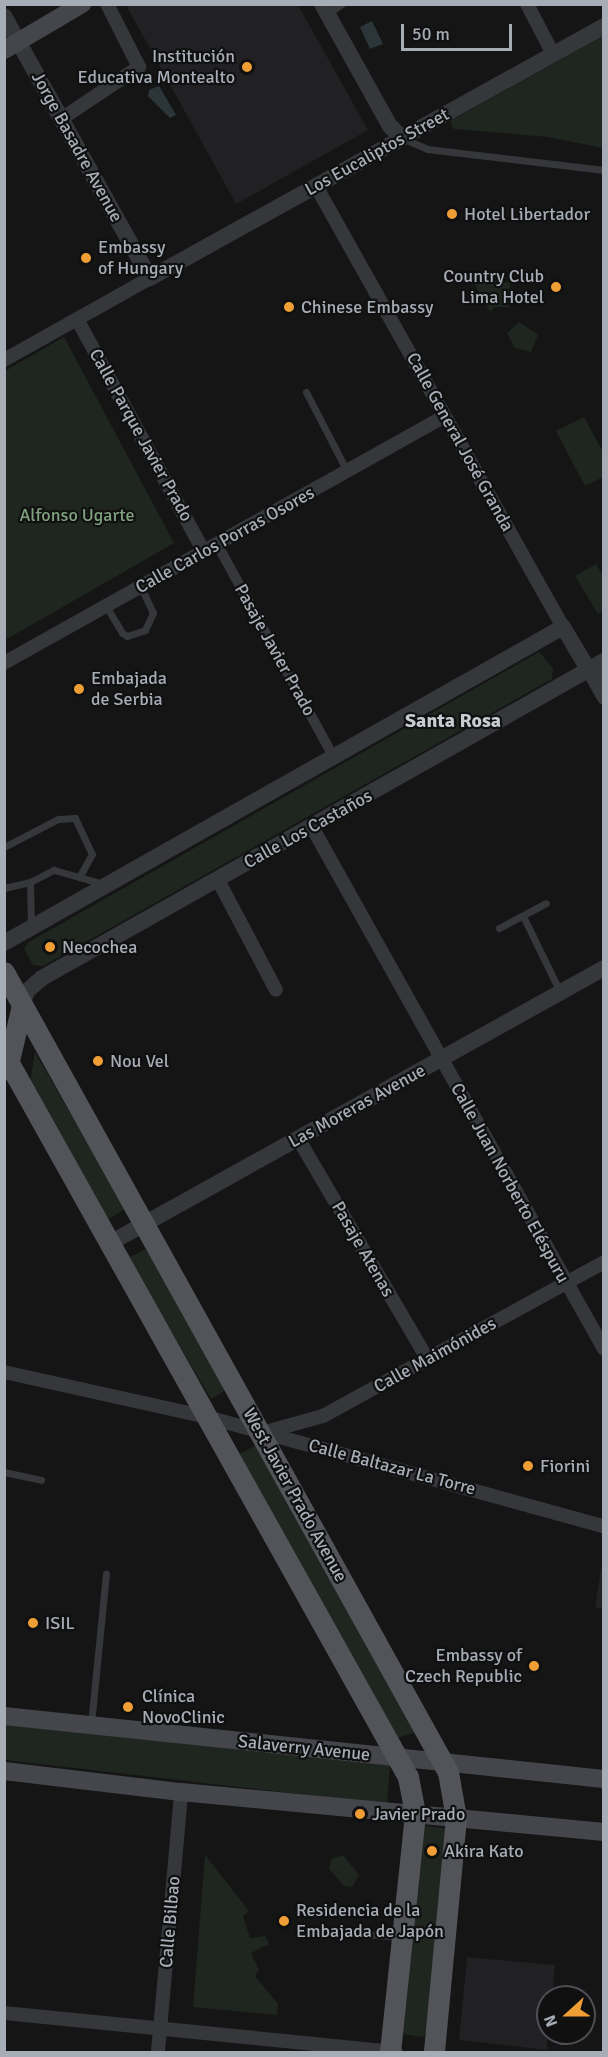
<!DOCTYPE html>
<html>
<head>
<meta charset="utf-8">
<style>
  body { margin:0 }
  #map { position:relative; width:608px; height:2057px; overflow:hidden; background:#151516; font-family:Signika,sans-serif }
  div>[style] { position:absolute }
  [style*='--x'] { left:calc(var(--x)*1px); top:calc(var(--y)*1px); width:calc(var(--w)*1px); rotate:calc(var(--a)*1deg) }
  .built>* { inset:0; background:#212123 }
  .green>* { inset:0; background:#1f261f }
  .water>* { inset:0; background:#2b353a }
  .service>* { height:7px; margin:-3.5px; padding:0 3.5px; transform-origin:3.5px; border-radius:3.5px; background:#36373b }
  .pedestrian>* { height:10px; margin:-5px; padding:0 5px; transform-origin:5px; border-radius:5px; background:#36373b }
  .minor>* { height:14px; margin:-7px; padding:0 7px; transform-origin:7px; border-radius:7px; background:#36373b }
  .tertiary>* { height:16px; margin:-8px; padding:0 8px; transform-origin:8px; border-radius:8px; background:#36373b }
  .secondary>* { height:18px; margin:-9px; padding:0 9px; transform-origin:9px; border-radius:9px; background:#44464b }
  .primary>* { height:21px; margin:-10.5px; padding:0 10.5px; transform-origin:10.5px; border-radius:10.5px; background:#52545a }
  .dots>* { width:16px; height:16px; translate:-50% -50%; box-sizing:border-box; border:3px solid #101011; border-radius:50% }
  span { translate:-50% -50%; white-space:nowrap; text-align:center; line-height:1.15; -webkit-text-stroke:4.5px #101011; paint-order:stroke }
  .poi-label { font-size:18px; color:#a7adb6 }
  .right { translate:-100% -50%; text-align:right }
  .left { translate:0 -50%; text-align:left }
  .street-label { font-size:18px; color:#a7adb6 }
  .park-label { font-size:18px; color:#7fa17e }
  .neighbourhood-label { font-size:20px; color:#c7cbd2; font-weight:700 }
  .frame { position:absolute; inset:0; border:6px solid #a7adb6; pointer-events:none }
  .north { position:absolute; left:536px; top:1985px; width:60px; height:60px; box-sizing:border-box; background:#101011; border:2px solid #4c4f53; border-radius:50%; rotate:249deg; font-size:16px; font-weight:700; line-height:24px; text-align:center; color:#a7adb6 }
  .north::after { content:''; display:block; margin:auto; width:21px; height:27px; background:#ee9e35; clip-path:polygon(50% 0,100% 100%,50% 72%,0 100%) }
  .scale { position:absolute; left:401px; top:24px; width:111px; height:27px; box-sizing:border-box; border:3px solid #a7adb6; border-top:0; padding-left:8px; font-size:18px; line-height:21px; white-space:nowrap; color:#a7adb6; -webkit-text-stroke:4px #101011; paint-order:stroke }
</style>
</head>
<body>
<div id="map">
  <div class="built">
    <div style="clip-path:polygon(126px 5px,298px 5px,368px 130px,236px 204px)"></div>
    <div style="clip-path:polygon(603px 1556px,603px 1609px,595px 1607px)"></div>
    <div style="clip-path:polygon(467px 1957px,555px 1965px,552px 1997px,548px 1997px,547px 2050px,459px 2040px)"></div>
  </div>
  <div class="green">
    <div style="clip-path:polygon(603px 36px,603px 148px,548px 137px,454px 129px,450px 121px)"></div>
    <div style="clip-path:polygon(479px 278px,510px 283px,509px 307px,495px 307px,490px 312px,473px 281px)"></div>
    <div style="clip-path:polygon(519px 322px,538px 335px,531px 352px,515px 348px,507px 333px)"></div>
    <div style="clip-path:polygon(64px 337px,174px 543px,5px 640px,5px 371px)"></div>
    <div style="clip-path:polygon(584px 417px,604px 454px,603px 477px,585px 486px,556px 431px)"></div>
    <div style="clip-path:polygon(596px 564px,604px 577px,603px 610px,598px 614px,575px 576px)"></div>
    <div style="clip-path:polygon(539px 652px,553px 668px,552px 679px,43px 966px,33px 965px,24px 948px,29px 942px)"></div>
    <div style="clip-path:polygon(35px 1052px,125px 1209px,104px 1222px,30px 1082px)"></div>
    <div style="clip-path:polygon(146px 1249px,229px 1388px,211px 1399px,128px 1258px)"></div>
    <div style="clip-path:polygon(257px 1445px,417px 1732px,397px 1738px,239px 1454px)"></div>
    <div style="clip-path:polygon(5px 1723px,390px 1765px,387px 1804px,5px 1760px)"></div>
    <div style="clip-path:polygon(417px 1825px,449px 1829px,431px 2030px,422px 2037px,403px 2034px,398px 2027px)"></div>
    <div style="clip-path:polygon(205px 1855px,249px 1911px,243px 1916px,250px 1938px,265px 1936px,269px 1944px,251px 1953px,259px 1970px,255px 1976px,278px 2004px,277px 2015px,193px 2007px)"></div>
    <div style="clip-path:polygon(343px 1855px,359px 1875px,352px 1887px,344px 1886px,329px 1869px,331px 1859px)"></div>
  </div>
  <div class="water">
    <div style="clip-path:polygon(372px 21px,383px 44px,370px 49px,360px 27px)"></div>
    <div style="clip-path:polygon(159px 86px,176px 115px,170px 118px,148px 96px,149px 90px)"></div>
  </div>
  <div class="service">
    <div style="--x:327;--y:14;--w:18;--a:-34"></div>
    <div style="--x:404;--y:139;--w:25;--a:23"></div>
    <div style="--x:427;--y:149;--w:178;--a:6.8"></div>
    <div style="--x:306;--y:392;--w:89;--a:62.6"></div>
    <div style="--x:106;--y:606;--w:31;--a:59"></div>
    <div style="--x:122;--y:633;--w:6;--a:31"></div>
    <div style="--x:127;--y:636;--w:19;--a:-18"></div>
    <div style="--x:145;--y:630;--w:19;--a:-65"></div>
    <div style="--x:153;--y:613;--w:29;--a:-115"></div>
    <div style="--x:4;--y:847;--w:61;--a:-27.4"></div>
    <div style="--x:58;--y:819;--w:17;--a:-3"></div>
    <div style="--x:75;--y:818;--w:40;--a:65"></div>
    <div style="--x:92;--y:854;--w:26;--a:119"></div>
    <div style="--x:4;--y:888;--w:27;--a:-13"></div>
    <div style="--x:523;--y:916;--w:85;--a:64"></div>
    <div style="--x:31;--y:927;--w:45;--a:-91.3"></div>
    <div style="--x:30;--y:882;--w:27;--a:-27"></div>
    <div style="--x:54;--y:870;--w:51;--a:15.9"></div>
    <div style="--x:499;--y:928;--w:53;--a:-28"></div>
    <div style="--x:4;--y:1472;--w:38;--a:12"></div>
    <div style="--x:91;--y:1724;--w:151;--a:-84.3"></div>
    <div style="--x:342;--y:1932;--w:58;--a:4.9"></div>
  </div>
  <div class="pedestrian">
    <div style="--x:217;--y:544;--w:242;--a:61.3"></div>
  </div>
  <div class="minor">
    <div style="--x:527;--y:4;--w:56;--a:62.5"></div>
    <div style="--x:61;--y:119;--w:94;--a:-33.7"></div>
    <div style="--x:139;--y:67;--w:71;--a:-116.9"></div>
    <div style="--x:316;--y:186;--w:505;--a:60.75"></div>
    <div style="--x:77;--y:319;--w:265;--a:61.4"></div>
    <div style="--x:4;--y:360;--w:167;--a:-29.3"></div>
    <div style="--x:4;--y:663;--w:505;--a:-29.25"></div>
    <div style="--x:588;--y:669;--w:33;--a:61"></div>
    <div style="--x:312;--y:827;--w:598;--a:60.78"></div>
    <div style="--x:218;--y:880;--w:124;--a:62.2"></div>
    <div style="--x:299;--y:1140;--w:253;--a:59.6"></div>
    <div style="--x:4;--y:1372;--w:208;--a:12.5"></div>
    <div style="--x:207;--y:1417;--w:412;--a:15.4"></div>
    <div style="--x:262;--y:1433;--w:63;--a:-15.6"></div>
    <div style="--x:323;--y:1416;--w:320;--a:-28.7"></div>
    <div style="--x:4;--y:2013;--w:394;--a:5.7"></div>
    <div style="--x:158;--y:2052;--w:261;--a:-84.9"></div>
  </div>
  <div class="tertiary">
    <div style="--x:322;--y:4;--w:140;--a:60.9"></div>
    <div style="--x:390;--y:126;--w:17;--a:45"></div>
    <div style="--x:4;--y:16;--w:300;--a:60.9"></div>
    <div style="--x:150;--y:278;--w:519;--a:-29.03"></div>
    <div style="--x:4;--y:943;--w:642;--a:-29.48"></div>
    <div style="--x:563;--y:627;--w:49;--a:59.2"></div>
    <div style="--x:588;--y:669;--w:17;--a:17"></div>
    <div style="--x:22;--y:1005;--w:15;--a:-70"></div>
    <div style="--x:27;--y:991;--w:20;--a:-41"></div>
    <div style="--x:42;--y:978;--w:645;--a:-29.43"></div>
    <div style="--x:110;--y:1243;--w:565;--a:-29.1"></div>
  </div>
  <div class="secondary">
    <div style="--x:4;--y:50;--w:91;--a:-30.5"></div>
    <div style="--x:4;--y:1716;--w:603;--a:5.99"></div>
    <div style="--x:4;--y:1771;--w:178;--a:6.8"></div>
    <div style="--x:181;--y:1792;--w:425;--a:5.4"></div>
  </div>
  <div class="primary">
    <div style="--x:4;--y:972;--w:915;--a:60.97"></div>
    <div style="--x:448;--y:1772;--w:47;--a:80.1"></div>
    <div style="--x:456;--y:1818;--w:235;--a:95.4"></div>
    <div style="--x:4;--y:1054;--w:828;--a:60.8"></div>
    <div style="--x:408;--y:1777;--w:38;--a:79"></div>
    <div style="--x:415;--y:1814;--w:239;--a:96"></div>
    <div style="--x:7;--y:1069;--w:66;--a:-76.8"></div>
  </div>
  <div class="dots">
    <div style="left:247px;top:67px;background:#ee9e35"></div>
    <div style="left:452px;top:214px;background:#ee9e35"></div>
    <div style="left:86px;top:258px;background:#ee9e35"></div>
    <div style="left:556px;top:287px;background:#ee9e35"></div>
    <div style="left:289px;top:307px;background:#ee9e35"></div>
    <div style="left:79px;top:689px;background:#ee9e35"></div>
    <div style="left:50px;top:947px;background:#ee9e35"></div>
    <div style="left:98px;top:1061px;background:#ee9e35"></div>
    <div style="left:528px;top:1466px;background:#ee9e35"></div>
    <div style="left:33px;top:1623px;background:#ee9e35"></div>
    <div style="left:534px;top:1666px;background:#ee9e35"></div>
    <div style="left:128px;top:1707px;background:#ee9e35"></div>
    <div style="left:360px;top:1814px;background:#ee9e35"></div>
    <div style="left:432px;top:1851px;background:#ee9e35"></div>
    <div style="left:284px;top:1921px;background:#ee9e35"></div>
  </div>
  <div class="poi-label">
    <span class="right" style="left:235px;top:67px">Institución<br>Educativa Montealto</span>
    <span class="left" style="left:464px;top:214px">Hotel Libertador</span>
    <span class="left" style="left:98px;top:258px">Embassy<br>of Hungary</span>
    <span class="right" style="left:544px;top:287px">Country Club<br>Lima Hotel</span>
    <span class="left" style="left:301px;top:307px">Chinese Embassy</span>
    <span class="left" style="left:91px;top:689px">Embajada<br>de Serbia</span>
    <span class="left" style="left:62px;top:947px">Necochea</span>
    <span class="left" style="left:110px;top:1061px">Nou Vel</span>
    <span class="left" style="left:540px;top:1466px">Fiorini</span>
    <span class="left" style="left:45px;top:1623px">ISIL</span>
    <span class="right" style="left:522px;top:1666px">Embassy of<br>Czech Republic</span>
    <span class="left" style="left:142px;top:1707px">Clínica<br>NovoClinic</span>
    <span class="left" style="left:372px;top:1814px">Javier Prado</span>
    <span class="left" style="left:444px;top:1851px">Akira Kato</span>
    <span class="left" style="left:296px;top:1921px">Residencia de la<br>Embajada de Japón</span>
  </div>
  <div class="street-label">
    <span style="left:77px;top:147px;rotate:61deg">Jorge Basadre Avenue</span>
    <span style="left:377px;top:152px;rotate:-29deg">Los Eucaliptos Street</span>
    <span style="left:141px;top:435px;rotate:61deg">Calle Parque Javier Prado</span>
    <span style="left:460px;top:442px;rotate:61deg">Calle General José Granda</span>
    <span style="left:225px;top:540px;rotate:-29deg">Calle Carlos Porras Osores</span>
    <span style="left:275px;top:650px;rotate:61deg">Pasaje Javier Prado</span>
    <span style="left:308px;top:829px;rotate:-29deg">Calle Los Castaños</span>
    <span style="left:357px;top:1106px;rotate:-29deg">Las Moreras Avenue</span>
    <span style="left:510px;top:1183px;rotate:61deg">Calle Juan Norberto Eléspuru</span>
    <span style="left:363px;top:1249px;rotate:60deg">Pasaje Atenas</span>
    <span style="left:435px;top:1355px;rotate:-29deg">Calle Maimónides</span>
    <span style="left:392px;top:1467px;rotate:15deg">Calle Baltazar La Torre</span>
    <span style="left:295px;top:1495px;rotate:61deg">West Javier Prado Avenue</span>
    <span style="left:304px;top:1748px;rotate:6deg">Salaverry Avenue</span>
    <span style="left:170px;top:1922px;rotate:-85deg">Calle Bilbao</span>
  </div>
  <div class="park-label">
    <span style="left:77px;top:515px">Alfonso Ugarte</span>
  </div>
  <div class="neighbourhood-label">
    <span style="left:453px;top:720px">Santa Rosa</span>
  </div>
  <div class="frame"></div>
  <div class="north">N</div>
  <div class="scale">50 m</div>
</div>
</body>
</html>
